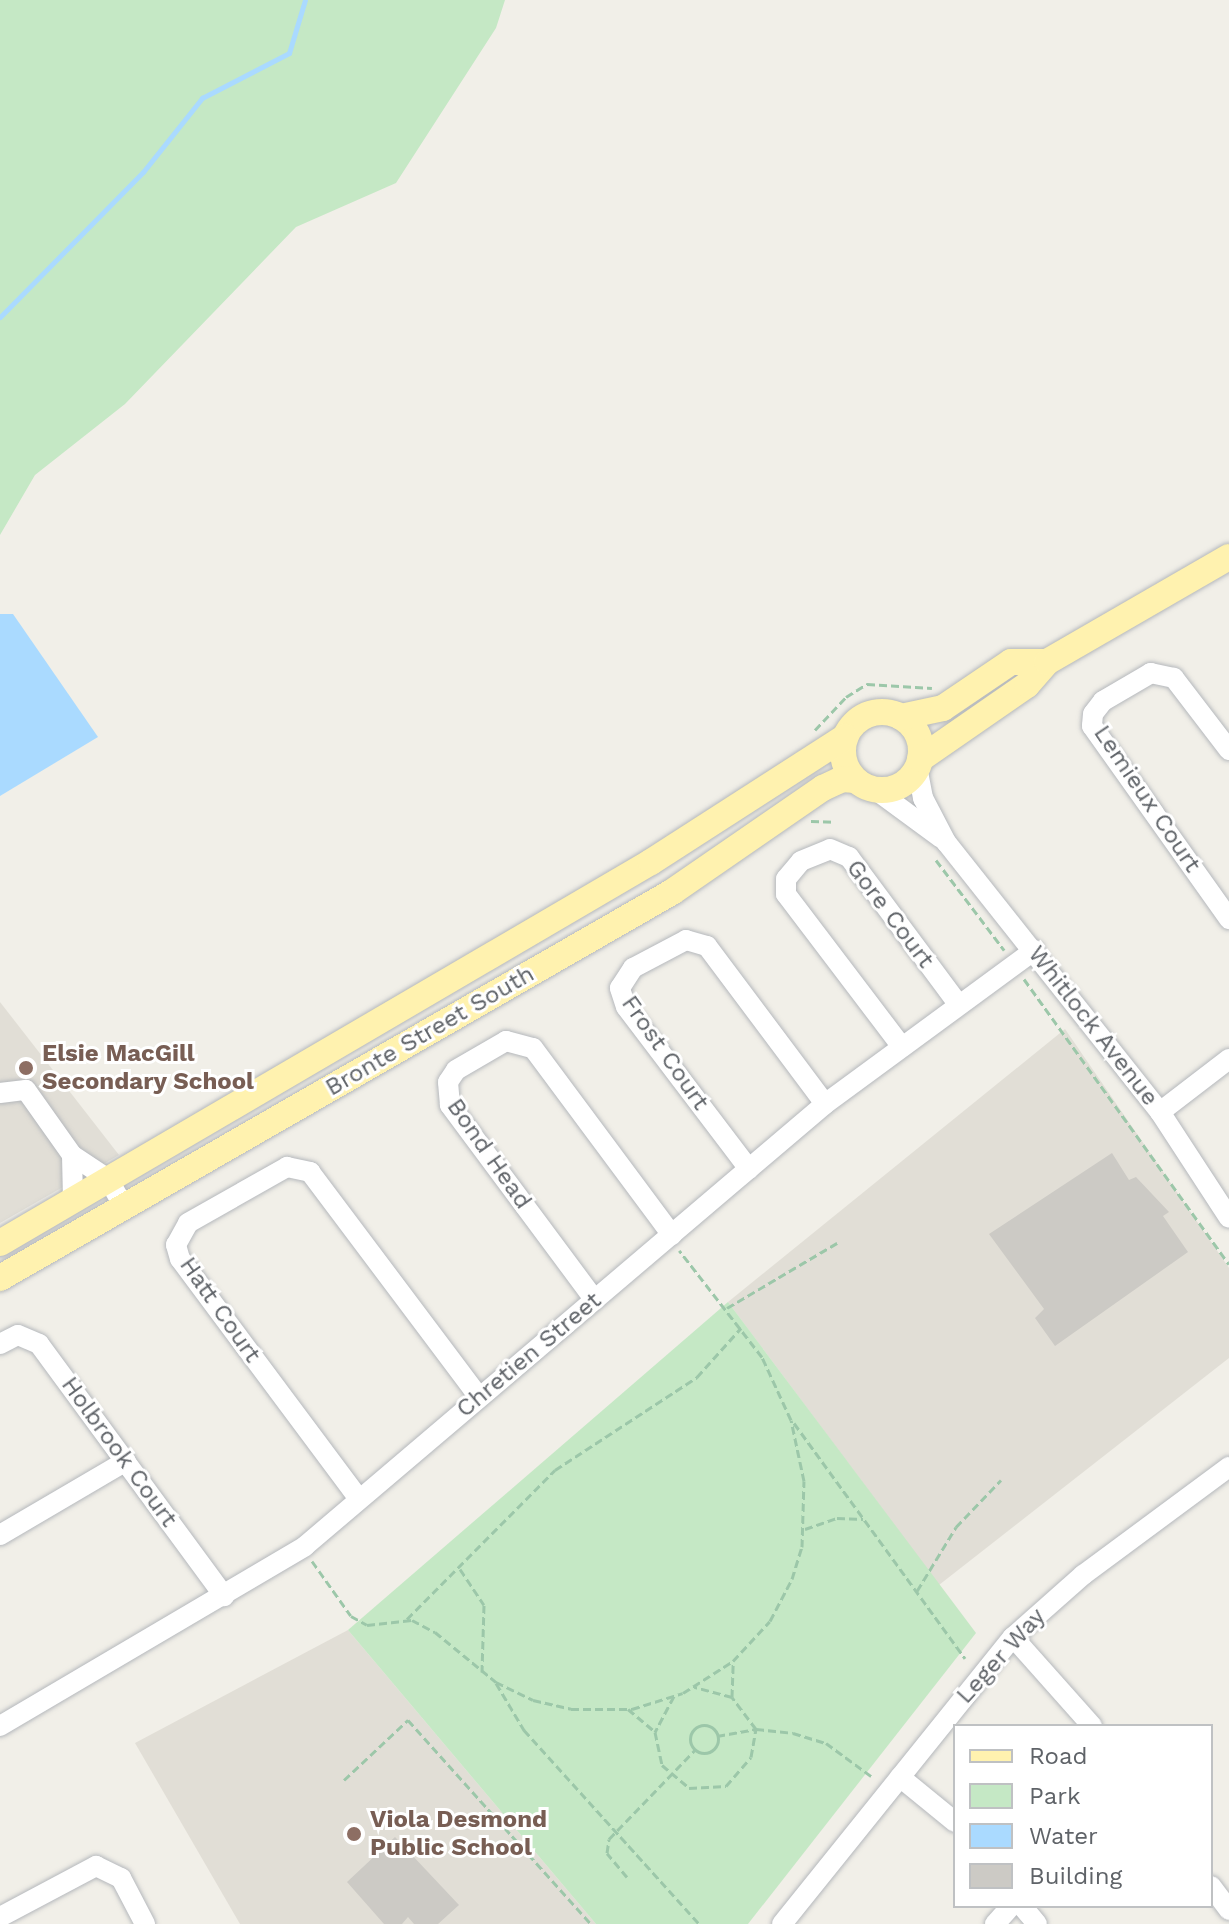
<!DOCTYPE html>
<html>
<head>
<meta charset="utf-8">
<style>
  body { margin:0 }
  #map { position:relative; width:1229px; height:1924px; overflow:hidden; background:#f1efe8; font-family:"Work Sans",sans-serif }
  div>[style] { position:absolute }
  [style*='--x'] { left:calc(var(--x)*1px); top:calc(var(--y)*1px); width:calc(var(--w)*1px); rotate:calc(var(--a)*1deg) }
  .education>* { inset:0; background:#e1ded6 }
  .green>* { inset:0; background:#c5e8c5 }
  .water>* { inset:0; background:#aadaff }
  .stream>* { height:5px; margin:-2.5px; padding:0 2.5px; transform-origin:2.5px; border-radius:2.5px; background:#aadaff }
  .building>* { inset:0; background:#cccac5 }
  .path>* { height:3px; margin-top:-1.5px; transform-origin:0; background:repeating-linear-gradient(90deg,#9cc7a9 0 8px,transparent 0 12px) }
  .path>.ring { margin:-1.5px; padding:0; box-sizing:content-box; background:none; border:3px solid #9cc7a9; border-radius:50% }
  .roads { filter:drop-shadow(0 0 2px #b5b8bc) drop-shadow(0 0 2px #b5b8bc) }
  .minor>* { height:20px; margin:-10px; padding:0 10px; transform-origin:10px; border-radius:10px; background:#fff }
  .major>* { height:26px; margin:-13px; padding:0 13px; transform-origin:13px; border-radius:13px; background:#fff2af }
  .major>.ring { margin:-13px; padding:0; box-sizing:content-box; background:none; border:26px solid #fff2af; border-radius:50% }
  .dots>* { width:22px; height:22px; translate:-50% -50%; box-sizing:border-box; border:4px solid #fff; border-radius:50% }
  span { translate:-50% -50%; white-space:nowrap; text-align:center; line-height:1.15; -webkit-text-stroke:6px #fff; paint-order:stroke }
  .street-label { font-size:24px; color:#5f6368 }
  .education-label { font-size:24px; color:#785e54; font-weight:700 }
  .left { translate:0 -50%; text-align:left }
  .legend { position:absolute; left:953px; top:1724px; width:260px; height:184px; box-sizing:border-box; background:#fff; border:2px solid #bfc1c3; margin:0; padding:10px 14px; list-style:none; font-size:24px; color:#5f6368 }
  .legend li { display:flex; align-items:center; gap:16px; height:40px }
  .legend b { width:40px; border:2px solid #bfc1c3 }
</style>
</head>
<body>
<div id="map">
  <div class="education">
    <div style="clip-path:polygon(0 1002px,119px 1155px,0 1223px)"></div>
    <div style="clip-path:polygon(1065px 1029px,1229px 1268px,1229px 1358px,939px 1585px,728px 1302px)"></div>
    <div style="clip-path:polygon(348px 1630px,596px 1924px,240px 1924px,135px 1743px)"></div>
  </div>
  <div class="green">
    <div style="clip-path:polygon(0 0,505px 0,496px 28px,396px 183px,296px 227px,125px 404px,35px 475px,0 535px)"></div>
    <div style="clip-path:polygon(728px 1302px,976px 1633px,748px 1924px,596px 1924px,348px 1630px)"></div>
  </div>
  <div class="water">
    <div style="clip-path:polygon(0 614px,13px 614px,98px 737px,0 796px)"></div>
  </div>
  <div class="stream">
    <div style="--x:0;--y:317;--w:204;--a:-45.4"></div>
    <div style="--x:143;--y:172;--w:95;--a:-51.4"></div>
    <div style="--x:202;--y:98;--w:98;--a:-27.3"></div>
    <div style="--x:289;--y:53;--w:55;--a:-73.2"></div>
  </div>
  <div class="building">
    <div style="clip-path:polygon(1112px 1153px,1129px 1180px,1136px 1177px,1169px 1212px,1163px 1216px,1188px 1252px,1055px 1346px,1035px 1318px,1044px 1309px,989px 1234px)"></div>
    <div style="clip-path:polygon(395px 1837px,459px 1905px,438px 1924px,414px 1924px,408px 1917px,402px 1924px,384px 1924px,347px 1882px)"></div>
  </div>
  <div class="path">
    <div style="--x:815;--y:730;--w:45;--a:-46.8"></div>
    <div style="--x:846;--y:697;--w:25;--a:-32"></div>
    <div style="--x:867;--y:684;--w:65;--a:3.5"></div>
    <div style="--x:811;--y:821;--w:23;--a:2"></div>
    <div style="--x:936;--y:860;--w:113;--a:52.9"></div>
    <div style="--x:1024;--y:979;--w:351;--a:54.3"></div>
    <div style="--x:727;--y:1308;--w:128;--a:-30.6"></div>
    <div style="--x:794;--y:1423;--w:291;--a:54"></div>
    <div style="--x:805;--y:1529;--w:34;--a:-19"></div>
    <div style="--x:837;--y:1518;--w:26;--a:2"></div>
    <div style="--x:312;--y:1561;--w:67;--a:54.7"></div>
    <div style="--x:351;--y:1616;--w:18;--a:29"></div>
    <div style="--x:367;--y:1625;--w:45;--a:-6.3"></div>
    <div style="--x:412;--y:1620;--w:26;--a:28"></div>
    <div style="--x:435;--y:1632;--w:79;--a:39.3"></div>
    <div style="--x:496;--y:1682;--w:41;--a:25.9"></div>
    <div style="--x:533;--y:1700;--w:39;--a:13"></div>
    <div style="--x:571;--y:1709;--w:61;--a:0"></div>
    <div style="--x:632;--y:1709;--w:53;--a:-17.4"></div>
    <div style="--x:683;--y:1693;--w:59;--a:-32.6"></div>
    <div style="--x:733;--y:1661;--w:54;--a:-47.2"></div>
    <div style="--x:770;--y:1621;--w:47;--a:-62.4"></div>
    <div style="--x:792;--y:1579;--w:34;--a:-73"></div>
    <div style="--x:802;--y:1547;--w:66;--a:-88.3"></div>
    <div style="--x:804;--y:1481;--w:62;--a:-102"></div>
    <div style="--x:791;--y:1420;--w:69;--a:-114.7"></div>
    <div style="--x:762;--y:1357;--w:135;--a:-127.8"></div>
    <div style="--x:460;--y:1569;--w:43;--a:56.3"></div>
    <div style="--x:484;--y:1605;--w:67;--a:91.7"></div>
    <div style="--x:917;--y:1591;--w:75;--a:-58.6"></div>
    <div style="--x:956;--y:1527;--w:65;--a:-46.2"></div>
    <div style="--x:407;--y:1619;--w:210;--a:-45.2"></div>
    <div style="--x:555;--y:1470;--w:170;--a:-33.2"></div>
    <div style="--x:697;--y:1377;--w:66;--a:-48.1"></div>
    <div style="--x:496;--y:1683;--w:55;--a:59.2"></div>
    <div style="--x:524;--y:1730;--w:261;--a:47.9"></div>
    <div style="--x:674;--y:1696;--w:41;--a:117.8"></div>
    <div style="--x:655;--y:1732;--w:34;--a:78"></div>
    <div style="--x:662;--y:1765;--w:35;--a:40"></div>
    <div style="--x:689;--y:1788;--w:37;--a:-3"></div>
    <div style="--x:726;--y:1786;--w:38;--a:-49"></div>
    <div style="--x:751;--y:1757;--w:28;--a:-80"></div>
    <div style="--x:756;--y:1729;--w:40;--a:-127"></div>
    <div style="--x:732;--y:1697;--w:39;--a:-165"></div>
    <div style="--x:732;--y:1697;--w:36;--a:-88"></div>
    <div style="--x:628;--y:1709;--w:35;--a:40"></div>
    <div class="ring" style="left:690px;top:1725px;width:25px;height:25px"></div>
    <div style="--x:717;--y:1736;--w:40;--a:-10"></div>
    <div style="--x:756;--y:1729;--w:37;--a:6"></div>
    <div style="--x:793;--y:1733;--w:34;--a:17"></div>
    <div style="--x:826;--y:1743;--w:56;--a:36.3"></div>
    <div style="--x:344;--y:1780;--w:88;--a:-43.2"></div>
    <div style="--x:408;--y:1720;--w:274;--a:48.1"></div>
    <div style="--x:627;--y:1877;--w:31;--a:-130"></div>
    <div style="--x:607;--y:1853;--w:14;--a:-82"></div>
    <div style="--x:609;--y:1839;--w:124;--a:-46"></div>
  </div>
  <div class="roads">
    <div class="minor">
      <div style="--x:1229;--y:750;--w:91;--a:-127.4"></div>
      <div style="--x:1174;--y:678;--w:24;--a:-168"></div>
      <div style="--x:1151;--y:673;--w:56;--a:149.7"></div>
      <div style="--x:1103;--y:701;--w:16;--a:128"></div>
      <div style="--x:1093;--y:714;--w:12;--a:95"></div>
      <div style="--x:1092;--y:726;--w:237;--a:54.6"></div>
      <div style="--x:917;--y:767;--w:32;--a:79"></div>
      <div style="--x:923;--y:798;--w:50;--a:62.4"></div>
      <div style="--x:946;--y:842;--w:345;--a:51.6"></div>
      <div style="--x:1160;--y:1112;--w:126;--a:56.9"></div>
      <div style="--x:873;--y:788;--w:84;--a:36.3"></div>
      <div style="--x:902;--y:1047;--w:192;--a:-127.2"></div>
      <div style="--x:786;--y:894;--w:15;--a:-90"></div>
      <div style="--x:786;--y:879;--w:23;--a:-50"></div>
      <div style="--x:801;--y:861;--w:31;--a:-22"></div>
      <div style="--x:830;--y:849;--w:21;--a:23"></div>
      <div style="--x:849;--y:857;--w:184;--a:53.4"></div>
      <div style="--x:0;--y:1093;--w:26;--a:-7"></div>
      <div style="--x:26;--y:1090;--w:80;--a:54.7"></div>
      <div style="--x:72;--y:1155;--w:43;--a:33.7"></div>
      <div style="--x:108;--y:1179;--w:32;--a:60"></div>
      <div style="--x:1160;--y:1112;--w:87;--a:-37.5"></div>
      <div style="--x:72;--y:1155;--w:45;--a:88.7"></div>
      <div style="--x:749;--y:1169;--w:203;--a:-127.2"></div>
      <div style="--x:626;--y:1007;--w:20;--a:-108"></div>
      <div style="--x:620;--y:988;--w:24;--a:-57"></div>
      <div style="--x:633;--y:968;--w:60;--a:-27.8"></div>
      <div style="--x:686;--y:940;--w:22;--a:16"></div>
      <div style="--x:707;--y:946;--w:197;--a:53.2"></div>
      <div style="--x:594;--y:1299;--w:242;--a:-126.6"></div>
      <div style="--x:450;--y:1105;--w:23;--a:-95"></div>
      <div style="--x:448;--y:1082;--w:14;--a:-56"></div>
      <div style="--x:456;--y:1070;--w:58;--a:-30.1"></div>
      <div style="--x:506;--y:1041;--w:28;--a:15"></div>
      <div style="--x:533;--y:1048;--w:233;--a:53.4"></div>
      <div style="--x:0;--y:1344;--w:20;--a:-27"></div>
      <div style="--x:18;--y:1335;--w:23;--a:23"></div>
      <div style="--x:39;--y:1344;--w:313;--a:53.7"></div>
      <div style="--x:359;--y:1499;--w:299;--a:-126.7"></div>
      <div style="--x:180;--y:1259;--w:15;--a:-106"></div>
      <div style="--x:176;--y:1245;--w:25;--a:-61"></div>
      <div style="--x:188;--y:1223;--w:114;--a:-29.5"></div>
      <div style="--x:287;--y:1167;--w:24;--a:12"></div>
      <div style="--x:310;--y:1172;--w:281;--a:53.1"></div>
      <div style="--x:0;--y:1535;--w:146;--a:-30.4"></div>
      <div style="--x:1013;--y:1637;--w:119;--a:48.4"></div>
      <div style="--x:0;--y:1726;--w:354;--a:-30.5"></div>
      <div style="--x:305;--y:1546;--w:682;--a:-40.36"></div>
      <div style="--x:825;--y:1104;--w:260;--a:-36.3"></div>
      <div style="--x:900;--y:1777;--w:71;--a:39.3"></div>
      <div style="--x:1211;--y:1886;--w:30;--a:53"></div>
      <div style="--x:1022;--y:1906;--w:23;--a:50"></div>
      <div style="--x:0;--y:1917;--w:109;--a:-28"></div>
      <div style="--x:96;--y:1866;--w:28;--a:26"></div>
      <div style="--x:121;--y:1878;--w:52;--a:62.4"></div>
      <div style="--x:782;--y:1924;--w:368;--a:-51.2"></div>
      <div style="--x:1013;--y:1637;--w:94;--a:-41.5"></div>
      <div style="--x:1083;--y:1575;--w:182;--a:-36.5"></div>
      <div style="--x:995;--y:1924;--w:24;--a:-48"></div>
    </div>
    <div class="major">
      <div class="ring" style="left:843px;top:712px;width:52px;height:52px"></div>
      <div style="--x:901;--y:717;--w:43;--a:-12.1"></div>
      <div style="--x:943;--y:708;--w:82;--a:-34.1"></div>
      <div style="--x:1011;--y:662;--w:36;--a:0"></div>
      <div style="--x:920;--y:759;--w:130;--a:-34.7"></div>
      <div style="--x:1027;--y:685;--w:30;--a:-49"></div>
      <div style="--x:1047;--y:662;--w:210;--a:-30"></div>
      <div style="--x:0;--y:1243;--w:754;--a:-30.34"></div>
      <div style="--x:651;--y:862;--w:231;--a:-32.8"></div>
      <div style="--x:0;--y:1278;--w:775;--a:-29.87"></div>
      <div style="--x:672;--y:892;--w:183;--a:-34.6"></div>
      <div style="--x:823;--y:788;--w:21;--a:-25"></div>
      <div style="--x:842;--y:779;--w:13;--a:4"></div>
    </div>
  </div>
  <div class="dots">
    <div style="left:26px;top:1068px;background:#8d6e63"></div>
    <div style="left:354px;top:1834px;background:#8d6e63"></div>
  </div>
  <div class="street-label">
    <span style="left:1147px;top:799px;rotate:56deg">Lemieux Court</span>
    <span style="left:890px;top:914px;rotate:53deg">Gore Court</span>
    <span style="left:1093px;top:1026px;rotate:52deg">Whitlock Avenue</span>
    <span style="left:430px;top:1031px;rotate:-30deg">Bronte Street South</span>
    <span style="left:665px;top:1053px;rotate:55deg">Frost Court</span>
    <span style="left:489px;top:1154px;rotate:55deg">Bond Head</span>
    <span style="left:220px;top:1310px;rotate:55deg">Hatt Court</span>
    <span style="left:529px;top:1355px;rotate:-40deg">Chretien Street</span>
    <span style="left:119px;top:1452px;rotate:54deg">Holbrook Court</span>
    <span style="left:1001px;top:1656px;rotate:-48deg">Leger Way</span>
  </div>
  <div class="education-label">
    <span class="left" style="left:42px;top:1068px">Elsie MacGill<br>Secondary School</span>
    <span class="left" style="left:370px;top:1834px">Viola Desmond<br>Public School</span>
  </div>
  <ul class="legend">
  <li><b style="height:10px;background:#fff2af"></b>Road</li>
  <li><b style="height:22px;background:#c5e8c5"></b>Park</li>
  <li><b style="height:22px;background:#aadaff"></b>Water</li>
  <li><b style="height:22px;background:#cccac5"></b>Building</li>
  </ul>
</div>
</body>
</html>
